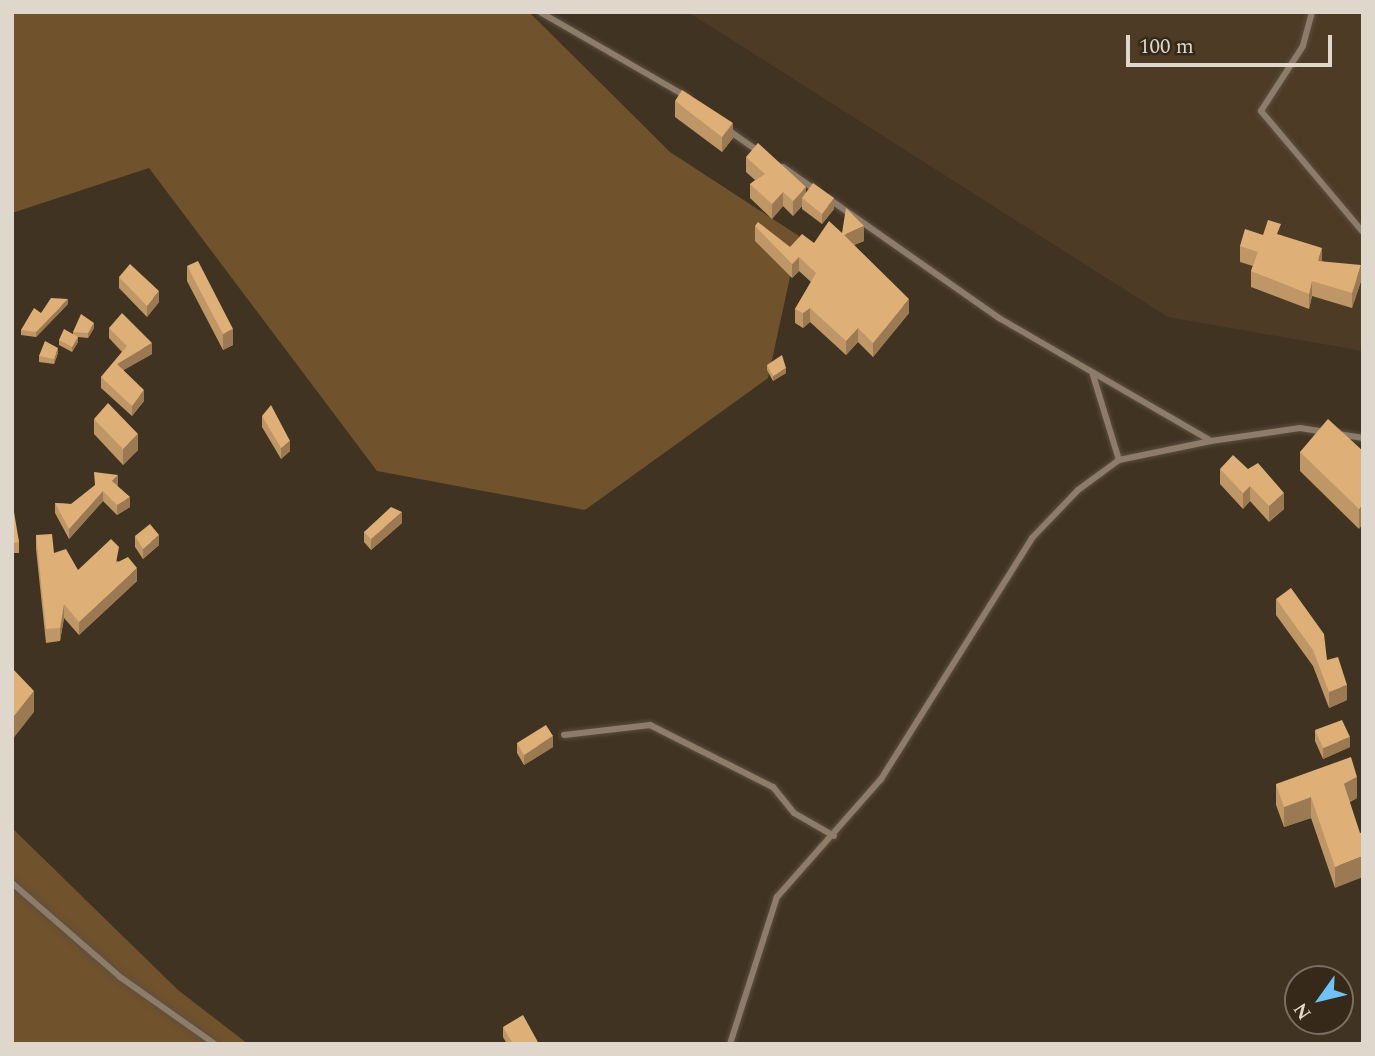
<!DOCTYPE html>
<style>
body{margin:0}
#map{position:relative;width:1375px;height:1056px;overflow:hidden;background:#413322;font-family:Spectral,serif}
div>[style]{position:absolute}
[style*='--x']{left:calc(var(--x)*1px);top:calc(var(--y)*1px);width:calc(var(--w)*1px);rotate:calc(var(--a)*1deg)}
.built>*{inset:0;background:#4e3b25}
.green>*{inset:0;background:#70522d}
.roads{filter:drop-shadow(0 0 2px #5b4f41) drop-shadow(0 0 2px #5b4f41)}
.service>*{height:6px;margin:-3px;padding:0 3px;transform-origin:3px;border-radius:3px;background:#8d7c6a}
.wall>*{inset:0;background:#bf9666}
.shaded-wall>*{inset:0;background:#9b7a53}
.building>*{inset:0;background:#deaf77}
span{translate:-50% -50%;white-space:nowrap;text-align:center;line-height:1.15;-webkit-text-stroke:7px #362919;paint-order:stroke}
.frame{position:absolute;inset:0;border:14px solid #dfd6cc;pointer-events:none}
.north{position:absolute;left:1284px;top:965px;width:70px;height:70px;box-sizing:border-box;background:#362919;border:2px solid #7a6e61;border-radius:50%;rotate:236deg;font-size:19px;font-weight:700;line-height:28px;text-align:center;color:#dfd6cc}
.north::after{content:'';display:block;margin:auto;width:24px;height:32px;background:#70c1f4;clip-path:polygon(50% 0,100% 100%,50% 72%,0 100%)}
.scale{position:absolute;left:1126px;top:35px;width:206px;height:32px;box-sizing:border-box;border:4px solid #dfd6cc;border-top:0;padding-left:9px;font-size:21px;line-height:24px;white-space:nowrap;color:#dfd6cc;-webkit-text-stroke:5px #362919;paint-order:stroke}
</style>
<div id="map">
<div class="built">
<div style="clip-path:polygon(688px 12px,1363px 12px,1363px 351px,1168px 317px)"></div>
</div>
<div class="green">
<div style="clip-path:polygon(12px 12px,529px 12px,670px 152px,799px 236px,768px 378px,585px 510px,377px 471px,149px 168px,12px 213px)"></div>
<div style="clip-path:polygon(12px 828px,178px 990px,248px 1044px,12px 1044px)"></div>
</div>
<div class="roads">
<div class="service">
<div style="--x:540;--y:12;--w:170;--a:30"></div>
<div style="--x:1312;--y:12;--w:35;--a:105"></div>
<div style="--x:1303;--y:46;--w:77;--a:122.9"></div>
<div style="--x:1261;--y:111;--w:158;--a:49.9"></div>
<div style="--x:728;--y:130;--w:38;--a:35"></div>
<div style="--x:783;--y:167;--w:42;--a:35.2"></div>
<div style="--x:829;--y:199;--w:208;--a:35"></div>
<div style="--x:999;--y:318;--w:245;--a:30.1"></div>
<div style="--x:1211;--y:441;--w:90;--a:-8.3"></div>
<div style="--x:1300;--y:428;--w:64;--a:9"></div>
<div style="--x:1093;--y:375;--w:89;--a:73"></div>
<div style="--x:564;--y:735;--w:87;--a:-6.6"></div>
<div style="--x:650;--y:725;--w:138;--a:26.8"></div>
<div style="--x:773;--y:787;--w:33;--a:51"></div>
<div style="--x:794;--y:813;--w:46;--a:29.9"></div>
<div style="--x:12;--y:883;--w:143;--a:41"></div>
<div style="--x:120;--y:977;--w:116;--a:35.2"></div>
<div style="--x:730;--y:1044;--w:154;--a:-72.3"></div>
<div style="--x:777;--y:897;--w:157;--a:-48.6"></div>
<div style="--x:881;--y:779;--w:284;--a:-57.9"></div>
<div style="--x:1032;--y:538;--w:66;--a:-46.2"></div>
<div style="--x:1078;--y:490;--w:51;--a:-36.2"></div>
<div style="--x:1119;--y:460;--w:94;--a:-11.7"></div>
</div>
</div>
<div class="wall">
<div style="clip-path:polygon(675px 101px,733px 138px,722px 152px,675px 117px)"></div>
<div style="clip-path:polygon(746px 157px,806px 193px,834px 209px,822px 224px,802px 209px,802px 206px,793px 216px,783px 206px,772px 219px,750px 198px,750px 184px,755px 180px,746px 172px)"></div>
<div style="clip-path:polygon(755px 226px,790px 247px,814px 243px,842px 233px,864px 241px,854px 245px,909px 313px,873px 357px,858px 342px,846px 355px,810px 322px,803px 328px,795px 323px,795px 309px,811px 282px,799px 271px,792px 278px,755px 241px)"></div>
<div style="clip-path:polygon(1263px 235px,1281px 235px,1322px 261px,1361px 281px,1352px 308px,1312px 296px,1309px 309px,1251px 287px,1251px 271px,1253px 266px,1240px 262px,1240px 246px)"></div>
<div style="clip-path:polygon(187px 266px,233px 345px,223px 350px,187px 281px)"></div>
<div style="clip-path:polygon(119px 277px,159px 302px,147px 317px,119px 288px)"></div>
<div style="clip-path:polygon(68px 304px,36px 337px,21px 335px,21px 330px,41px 313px)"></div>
<div style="clip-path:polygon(94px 328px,88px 338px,78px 337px,78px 342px,72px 352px,59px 345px,59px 340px,73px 334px,73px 332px)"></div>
<div style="clip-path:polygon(109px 328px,152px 354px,123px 370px,144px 401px,132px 416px,101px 388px,101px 377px,122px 352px,109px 338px)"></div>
<div style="clip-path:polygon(58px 353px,54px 364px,39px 362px,39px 356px)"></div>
<div style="clip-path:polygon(767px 365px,786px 373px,773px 381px,767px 370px)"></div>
<div style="clip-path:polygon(262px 416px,290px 451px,281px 459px,262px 427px)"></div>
<div style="clip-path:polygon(94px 419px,138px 450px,123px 465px,94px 434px)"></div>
<div style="clip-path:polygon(1363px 451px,1359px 529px,1300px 471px,1300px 452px)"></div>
<div style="clip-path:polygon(1220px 469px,1248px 469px,1284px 509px,1269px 522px,1250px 501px,1243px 509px,1220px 484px)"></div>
<div style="clip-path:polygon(117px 485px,130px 507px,117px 515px,103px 501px,69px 539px,55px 513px,55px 503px,71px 504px)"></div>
<div style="clip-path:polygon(12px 512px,19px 542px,19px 553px,12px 553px)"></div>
<div style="clip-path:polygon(402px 523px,371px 550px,364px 542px,364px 532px)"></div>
<div style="clip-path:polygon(36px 535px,54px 553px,78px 570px,118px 561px,137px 581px,79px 635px,64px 618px,60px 641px,46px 643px,36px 549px)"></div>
<div style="clip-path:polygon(135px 536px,159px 545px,143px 559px,135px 547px)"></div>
<div style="clip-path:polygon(1276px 599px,1327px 660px,1347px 700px,1329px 708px,1313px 666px,1276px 615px)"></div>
<div style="clip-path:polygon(1315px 730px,1350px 747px,1323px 759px,1315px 741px)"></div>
<div style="clip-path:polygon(517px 743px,553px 747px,524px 765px,517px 753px)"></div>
<div style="clip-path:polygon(1276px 784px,1357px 798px,1350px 802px,1335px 888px,1311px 818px,1284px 827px,1276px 805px)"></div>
<div style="clip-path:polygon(503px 1027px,539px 1044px,507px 1044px,503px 1037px)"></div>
</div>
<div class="shaded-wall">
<div style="clip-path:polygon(733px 123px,733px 138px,722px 152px,722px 137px)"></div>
<div style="clip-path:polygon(806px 187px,806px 201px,802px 198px,802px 206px,793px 216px,793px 201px)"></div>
<div style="clip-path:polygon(783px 192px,783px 206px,772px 219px,772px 204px)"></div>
<div style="clip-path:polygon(834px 198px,834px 209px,822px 224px,822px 214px)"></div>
<div style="clip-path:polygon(864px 226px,864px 241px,844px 249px,844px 235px)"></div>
<div style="clip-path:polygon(1322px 248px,1322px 263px,1318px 261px)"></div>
<div style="clip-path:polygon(799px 257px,799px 271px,792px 278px,792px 264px)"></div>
<div style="clip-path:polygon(1361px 265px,1361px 281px,1352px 308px,1352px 293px)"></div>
<div style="clip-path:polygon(1312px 281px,1312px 296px,1309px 309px,1309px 294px)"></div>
<div style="clip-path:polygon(159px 291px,159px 302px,147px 317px,147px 306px)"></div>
<div style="clip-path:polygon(68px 299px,68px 304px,36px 337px,36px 332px)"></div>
<div style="clip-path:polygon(909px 299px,909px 313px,873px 357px,873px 343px)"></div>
<div style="clip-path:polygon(810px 308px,810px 322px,803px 328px,803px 313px)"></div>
<div style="clip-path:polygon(94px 323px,94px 328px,88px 338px,88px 333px)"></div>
<div style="clip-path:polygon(858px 328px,858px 342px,846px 355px,846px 341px)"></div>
<div style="clip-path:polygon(233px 329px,233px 345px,223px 350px,223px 334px)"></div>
<div style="clip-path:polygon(78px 337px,78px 342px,72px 352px,72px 347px)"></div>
<div style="clip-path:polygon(152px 343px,152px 354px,117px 374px,117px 364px)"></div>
<div style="clip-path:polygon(58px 348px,58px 353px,54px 364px,54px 359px)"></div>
<div style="clip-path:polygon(786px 368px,786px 373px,773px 381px,773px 376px)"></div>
<div style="clip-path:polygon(144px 390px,144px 401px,132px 416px,132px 406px)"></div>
<div style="clip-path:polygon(138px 434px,138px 450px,123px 465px,123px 449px)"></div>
<div style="clip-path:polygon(290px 441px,290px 451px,281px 459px,281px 448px)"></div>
<div style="clip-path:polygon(118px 475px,118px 485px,112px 490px,112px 481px)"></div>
<div style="clip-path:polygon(1250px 486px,1250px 501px,1243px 509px,1243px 493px)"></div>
<div style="clip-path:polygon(103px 491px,103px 501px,69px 539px,69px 529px)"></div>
<div style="clip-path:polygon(1284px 493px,1284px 509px,1269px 522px,1269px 506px)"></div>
<div style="clip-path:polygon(130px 497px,130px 507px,117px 515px,117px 505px)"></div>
<div style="clip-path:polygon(1363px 505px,1363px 524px,1359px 529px,1359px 509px)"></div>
<div style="clip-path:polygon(402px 512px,402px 523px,371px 550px,371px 539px)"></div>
<div style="clip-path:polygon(159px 535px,159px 545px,143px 559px,143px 549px)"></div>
<div style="clip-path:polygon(137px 568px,137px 581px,79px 635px,79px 622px)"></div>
<div style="clip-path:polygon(64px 604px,64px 618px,60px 641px,60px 628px)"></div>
<div style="clip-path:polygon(1347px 685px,1347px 700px,1329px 708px,1329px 692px)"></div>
<div style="clip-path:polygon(34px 691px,34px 712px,12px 740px,12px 719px)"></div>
<div style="clip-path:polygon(553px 736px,553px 747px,524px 765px,524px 755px)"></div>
<div style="clip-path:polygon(1350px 737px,1350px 747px,1323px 759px,1323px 748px)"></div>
<div style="clip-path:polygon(1357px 777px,1357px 798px,1344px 804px,1344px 784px)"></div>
<div style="clip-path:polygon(1311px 797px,1311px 818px,1284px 827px,1284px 807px)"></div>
<div style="clip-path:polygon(1363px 856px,1363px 877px,1335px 888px,1335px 867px)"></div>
</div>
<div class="building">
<div style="clip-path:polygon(682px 90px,733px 123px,722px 137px,675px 101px)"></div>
<div style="clip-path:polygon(758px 143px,806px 187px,793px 201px,783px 192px,772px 204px,750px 184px,765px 174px,746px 157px)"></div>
<div style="clip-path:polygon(813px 183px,834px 198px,822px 214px,802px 198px)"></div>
<div style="clip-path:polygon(846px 208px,864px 226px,844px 235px,909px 299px,873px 343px,858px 328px,846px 341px,810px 308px,803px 313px,795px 309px,816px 273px,799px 257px,792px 264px,755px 226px,758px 222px,790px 247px,802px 234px,814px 243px,829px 221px,842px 233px)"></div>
<div style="clip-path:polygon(1268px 220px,1281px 224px,1277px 234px,1322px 248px,1318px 261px,1361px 265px,1352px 293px,1312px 281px,1309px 294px,1251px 271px,1258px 252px,1240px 246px,1245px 229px,1263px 235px)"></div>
<div style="clip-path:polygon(198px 261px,233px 329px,223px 334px,187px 266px)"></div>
<div style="clip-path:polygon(130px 264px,159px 291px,147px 306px,119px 277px)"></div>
<div style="clip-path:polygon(51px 298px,68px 299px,36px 332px,21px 330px,34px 308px,41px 313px)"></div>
<div style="clip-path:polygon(122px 313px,152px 343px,117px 364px,144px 390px,132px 406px,101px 377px,127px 346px,109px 328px)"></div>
<div style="clip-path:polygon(81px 314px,94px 323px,88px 333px,73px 332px)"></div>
<div style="clip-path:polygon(64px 329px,78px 337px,72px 347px,59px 340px)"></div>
<div style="clip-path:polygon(45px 341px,58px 348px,54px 359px,39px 356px)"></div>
<div style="clip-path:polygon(782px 355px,786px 368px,773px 376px,767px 365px)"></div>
<div style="clip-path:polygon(108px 403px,138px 434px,123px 449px,94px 419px)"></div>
<div style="clip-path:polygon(271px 405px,290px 441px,281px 448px,262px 416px)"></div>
<div style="clip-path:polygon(1328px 419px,1363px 451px,1363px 505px,1359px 509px,1300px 452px)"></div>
<div style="clip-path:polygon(1233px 455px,1248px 469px,1258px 463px,1284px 493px,1269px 506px,1250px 486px,1243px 493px,1220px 469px)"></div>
<div style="clip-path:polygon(94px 472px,118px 475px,112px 481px,130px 497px,117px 505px,103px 491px,69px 529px,55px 503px,71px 504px,95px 485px)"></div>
<div style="clip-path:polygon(391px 507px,402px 512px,371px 539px,364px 532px)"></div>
<div style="clip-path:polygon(12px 512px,14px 512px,19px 542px,12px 543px)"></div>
<div style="clip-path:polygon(150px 524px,159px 535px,143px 549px,135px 536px)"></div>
<div style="clip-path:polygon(52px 534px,54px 553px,66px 549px,78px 570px,111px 539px,119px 547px,116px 563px,128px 557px,137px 568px,79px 622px,64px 604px,60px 628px,46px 629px,36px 535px)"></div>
<div style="clip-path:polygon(1291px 588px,1324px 634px,1327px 660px,1338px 657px,1347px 685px,1329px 692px,1313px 650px,1276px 599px)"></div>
<div style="clip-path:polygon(12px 668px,34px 691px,12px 719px)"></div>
<div style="clip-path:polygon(1342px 720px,1350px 737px,1323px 748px,1315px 730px)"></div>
<div style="clip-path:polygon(546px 725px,553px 736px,524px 755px,517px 743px)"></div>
<div style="clip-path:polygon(1351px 757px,1357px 777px,1344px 784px,1360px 833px,1363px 832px,1363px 856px,1335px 867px,1311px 797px,1284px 807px,1276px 784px)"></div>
<div style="clip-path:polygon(523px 1015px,539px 1044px,513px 1044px,503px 1027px)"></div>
</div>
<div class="frame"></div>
<div class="north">N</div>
<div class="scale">100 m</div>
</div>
